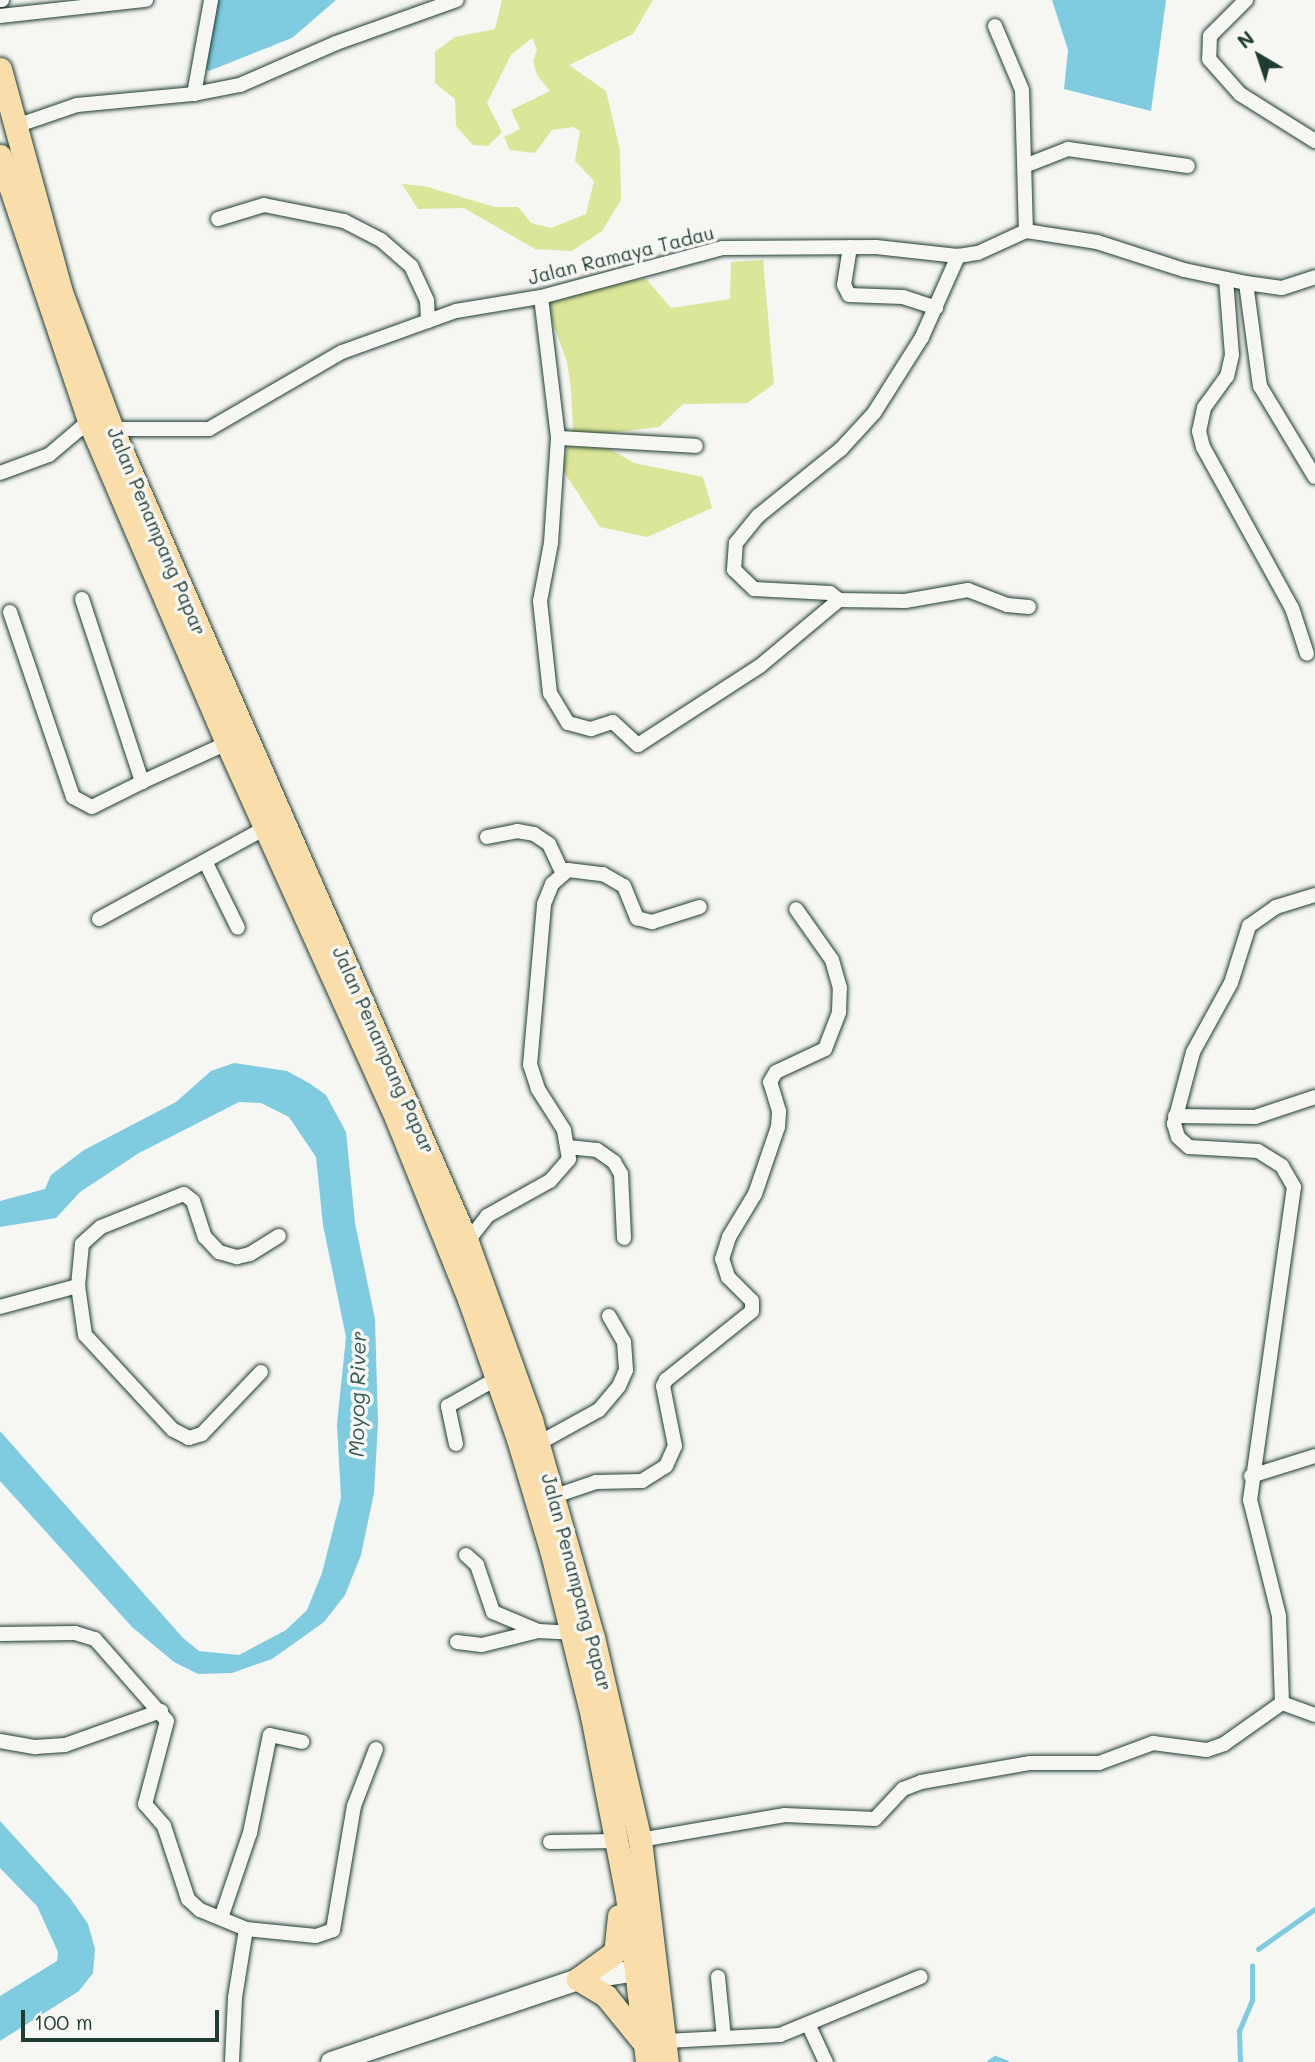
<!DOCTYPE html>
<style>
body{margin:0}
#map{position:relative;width:1315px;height:2062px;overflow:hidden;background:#f6f6f2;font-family:Mali,sans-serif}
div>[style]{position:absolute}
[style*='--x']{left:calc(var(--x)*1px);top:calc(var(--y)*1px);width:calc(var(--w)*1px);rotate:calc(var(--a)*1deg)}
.green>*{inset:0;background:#dbe699}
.water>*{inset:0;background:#7fcbdf}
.stream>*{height:4.5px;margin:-2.25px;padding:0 2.25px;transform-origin:2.25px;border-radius:2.25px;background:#7fcbdf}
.roads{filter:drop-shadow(0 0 2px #1f3d34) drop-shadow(0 0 2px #1f3d34)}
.street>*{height:14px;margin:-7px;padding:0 7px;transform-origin:7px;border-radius:7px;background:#f6f6f2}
.secondary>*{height:21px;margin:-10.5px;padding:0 10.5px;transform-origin:10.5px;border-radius:10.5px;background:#f6f6f2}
.primary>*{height:23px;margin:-11.5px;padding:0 11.5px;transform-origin:11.5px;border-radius:11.5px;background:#f9deab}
span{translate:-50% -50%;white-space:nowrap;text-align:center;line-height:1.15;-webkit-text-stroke:7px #f6f6f2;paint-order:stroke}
.street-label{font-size:19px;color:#1f3d34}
.water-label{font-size:21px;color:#325956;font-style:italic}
.north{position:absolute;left:1224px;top:21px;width:70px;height:70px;-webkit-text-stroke:5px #f6f6f2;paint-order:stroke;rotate:321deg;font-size:19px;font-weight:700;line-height:28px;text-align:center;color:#1f3d34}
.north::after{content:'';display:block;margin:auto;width:24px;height:32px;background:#1f3d34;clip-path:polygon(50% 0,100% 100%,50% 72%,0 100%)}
.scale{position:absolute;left:21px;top:2010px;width:198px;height:32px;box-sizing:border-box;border:4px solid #1f3d34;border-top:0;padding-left:9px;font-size:21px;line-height:24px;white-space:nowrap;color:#1f3d34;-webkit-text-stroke:5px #f6f6f2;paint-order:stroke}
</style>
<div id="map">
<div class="green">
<div style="clip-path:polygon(502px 0,653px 0,633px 34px,569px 65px,606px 91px,620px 150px,621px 200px,602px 231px,572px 251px,535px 249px,464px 208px,418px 209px,402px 184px,424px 186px,495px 207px,518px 207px,531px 223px,551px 228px,586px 214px,594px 181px,575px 161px,580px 131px,573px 127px,552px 130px,535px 153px,510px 150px,504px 137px,520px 129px,511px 110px,550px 91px,537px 75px,533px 61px,537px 50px,532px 38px,511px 55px,487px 103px,502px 132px,488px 146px,473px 145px,456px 126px,455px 99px,435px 83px,435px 52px,455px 37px,495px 29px)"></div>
<div style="clip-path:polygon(763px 260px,774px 384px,747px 403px,683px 404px,659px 427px,600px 434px,603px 445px,634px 463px,703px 477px,712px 508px,647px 537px,600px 527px,562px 469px,573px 428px,571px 389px,567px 362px,550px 315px,551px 297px,645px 278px,671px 308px,730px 299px,731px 262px)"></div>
</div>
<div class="water">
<div style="clip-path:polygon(215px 0,336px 0,292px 38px,209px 71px,201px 67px)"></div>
<div style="clip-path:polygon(1052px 0,1166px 0,1151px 111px,1064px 89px,1068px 50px)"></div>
<div style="clip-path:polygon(234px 1063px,287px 1071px,309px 1083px,326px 1095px,346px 1132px,355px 1223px,375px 1319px,378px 1423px,374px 1493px,361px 1555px,345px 1595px,324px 1622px,272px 1659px,232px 1673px,198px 1674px,174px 1662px,132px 1627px,0 1481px,0 1431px,183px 1638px,199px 1651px,239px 1655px,286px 1630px,307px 1610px,322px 1573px,341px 1498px,337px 1424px,346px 1337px,323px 1225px,316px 1157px,289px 1117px,261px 1103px,239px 1102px,139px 1153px,80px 1192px,56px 1218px,0 1227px,0 1201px,45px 1189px,51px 1175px,84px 1150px,176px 1102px,211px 1071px)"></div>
<div style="clip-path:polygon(0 1821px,70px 1898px,88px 1924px,95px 1949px,93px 1973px,79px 1991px,0 2041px,0 1996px,57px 1961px,58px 1952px,37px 1906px,0 1868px)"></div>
</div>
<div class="stream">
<div style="--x:1258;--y:1949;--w:70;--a:-35.1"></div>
<div style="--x:989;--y:2062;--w:7;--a:-34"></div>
<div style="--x:995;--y:2058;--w:12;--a:20"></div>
<div style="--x:1240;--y:2062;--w:31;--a:-92"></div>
<div style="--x:1239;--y:2031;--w:33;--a:-67"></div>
<div style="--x:1252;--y:2001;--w:35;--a:-90"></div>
</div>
<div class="roads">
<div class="street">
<div style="--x:0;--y:0;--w:2;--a:0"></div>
<div style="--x:1246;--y:0;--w:51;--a:135"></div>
<div style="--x:1210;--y:36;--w:23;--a:92"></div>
<div style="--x:1209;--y:59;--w:47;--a:48.5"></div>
<div style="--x:1240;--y:94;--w:89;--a:32.1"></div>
<div style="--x:0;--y:16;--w:147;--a:-6.3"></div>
<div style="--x:995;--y:26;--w:69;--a:67.1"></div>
<div style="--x:1022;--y:90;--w:141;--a:88.4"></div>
<div style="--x:194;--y:94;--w:47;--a:-11.1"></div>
<div style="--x:240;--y:85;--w:105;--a:-23.6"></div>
<div style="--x:336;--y:43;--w:128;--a:-19.6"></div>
<div style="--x:13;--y:127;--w:68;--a:-19"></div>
<div style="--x:77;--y:105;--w:118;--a:-5.4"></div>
<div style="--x:194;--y:94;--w:96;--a:-79.7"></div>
<div style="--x:1027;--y:165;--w:44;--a:-21.3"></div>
<div style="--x:1068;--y:149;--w:121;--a:8.1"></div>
<div style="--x:218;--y:219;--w:48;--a:-16.9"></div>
<div style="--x:264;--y:205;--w:82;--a:11.3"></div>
<div style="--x:344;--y:221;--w:42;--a:27.2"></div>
<div style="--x:381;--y:240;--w:40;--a:41"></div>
<div style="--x:411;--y:266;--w:38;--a:65"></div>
<div style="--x:427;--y:301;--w:20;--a:87"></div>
<div style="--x:850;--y:247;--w:38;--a:99"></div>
<div style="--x:844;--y:285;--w:11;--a:63"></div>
<div style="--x:849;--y:295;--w:54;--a:2.1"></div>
<div style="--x:903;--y:297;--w:35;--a:18"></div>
<div style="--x:1226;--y:279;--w:76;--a:85.5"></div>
<div style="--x:1232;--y:355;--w:22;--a:103"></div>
<div style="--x:1227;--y:376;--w:39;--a:126"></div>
<div style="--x:1204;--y:408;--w:24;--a:102"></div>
<div style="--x:1199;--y:431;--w:16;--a:76"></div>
<div style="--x:1203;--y:447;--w:184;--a:61.1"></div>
<div style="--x:1292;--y:608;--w:48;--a:71.9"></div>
<div style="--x:1246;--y:283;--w:104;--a:82.3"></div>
<div style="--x:1260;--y:386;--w:106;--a:58.9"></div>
<div style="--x:541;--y:297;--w:142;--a:83.1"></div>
<div style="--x:558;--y:438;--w:105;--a:93.8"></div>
<div style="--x:551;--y:543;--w:59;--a:100.7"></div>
<div style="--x:540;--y:601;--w:93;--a:83.8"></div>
<div style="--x:550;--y:693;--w:35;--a:59"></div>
<div style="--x:568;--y:723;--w:24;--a:15"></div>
<div style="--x:591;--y:729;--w:23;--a:-18"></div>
<div style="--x:613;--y:722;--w:34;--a:43"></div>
<div style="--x:638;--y:745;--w:145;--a:-32.9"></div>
<div style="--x:760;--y:666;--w:103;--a:-39.9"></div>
<div style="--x:839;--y:600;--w:11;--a:-142"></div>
<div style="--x:830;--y:593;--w:76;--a:-177"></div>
<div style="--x:754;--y:589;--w:28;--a:-136"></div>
<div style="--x:734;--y:570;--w:27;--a:-86"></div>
<div style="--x:736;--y:543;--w:35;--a:-51"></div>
<div style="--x:758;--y:516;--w:107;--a:-38.9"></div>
<div style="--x:841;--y:449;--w:49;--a:-47.5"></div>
<div style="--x:874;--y:413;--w:90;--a:-57.7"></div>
<div style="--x:922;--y:337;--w:89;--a:-66"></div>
<div style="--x:112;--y:429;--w:97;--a:0"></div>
<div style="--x:209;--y:429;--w:154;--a:-30.1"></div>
<div style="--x:342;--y:352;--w:121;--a:-19.8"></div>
<div style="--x:456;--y:311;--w:86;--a:-9.4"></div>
<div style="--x:541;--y:297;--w:188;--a:-15.1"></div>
<div style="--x:723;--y:248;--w:153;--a:-0.4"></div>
<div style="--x:876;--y:247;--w:82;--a:6.3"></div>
<div style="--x:958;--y:256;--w:20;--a:-9"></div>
<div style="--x:978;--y:253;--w:53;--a:-24.6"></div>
<div style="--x:1026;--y:231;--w:72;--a:8.8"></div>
<div style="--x:1097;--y:242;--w:91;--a:17.8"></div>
<div style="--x:1184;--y:270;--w:63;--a:11.8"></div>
<div style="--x:1246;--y:283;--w:36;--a:8"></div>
<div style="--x:1282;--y:288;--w:35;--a:-18"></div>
<div style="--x:558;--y:438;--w:138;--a:3.3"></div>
<div style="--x:0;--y:473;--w:52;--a:-20.2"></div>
<div style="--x:49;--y:455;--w:52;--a:-40.4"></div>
<div style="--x:82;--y:599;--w:193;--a:71.8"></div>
<div style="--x:142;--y:782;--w:94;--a:-24.6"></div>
<div style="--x:839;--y:600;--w:66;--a:0.9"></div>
<div style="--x:905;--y:601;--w:64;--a:-9.9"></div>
<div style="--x:968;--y:590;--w:42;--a:21"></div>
<div style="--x:1007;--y:605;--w:22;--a:5"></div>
<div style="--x:10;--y:612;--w:195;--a:71.2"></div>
<div style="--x:73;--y:797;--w:21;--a:28"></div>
<div style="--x:92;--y:807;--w:56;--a:-26.6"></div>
<div style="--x:487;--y:837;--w:31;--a:-11"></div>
<div style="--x:517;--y:831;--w:17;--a:10"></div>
<div style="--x:534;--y:834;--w:18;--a:34"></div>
<div style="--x:549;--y:844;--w:31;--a:65"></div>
<div style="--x:206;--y:863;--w:72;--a:63.8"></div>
<div style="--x:99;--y:919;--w:189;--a:-28.7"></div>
<div style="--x:1175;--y:1116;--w:80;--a:0.7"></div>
<div style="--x:1255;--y:1117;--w:63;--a:-18.4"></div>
<div style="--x:568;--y:1147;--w:29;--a:6"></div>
<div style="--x:597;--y:1150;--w:21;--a:35"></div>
<div style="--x:614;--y:1162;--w:14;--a:60"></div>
<div style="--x:621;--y:1174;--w:64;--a:87.3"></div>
<div style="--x:467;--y:1242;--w:33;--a:-52"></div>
<div style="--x:487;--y:1216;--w:72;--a:-29.1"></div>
<div style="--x:550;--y:1181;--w:29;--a:-49"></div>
<div style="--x:569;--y:1159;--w:29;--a:-100"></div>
<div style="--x:564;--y:1130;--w:49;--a:-122.4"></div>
<div style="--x:538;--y:1089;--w:25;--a:-108"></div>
<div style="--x:530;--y:1065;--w:162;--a:-85"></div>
<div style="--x:544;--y:904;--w:22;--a:-68"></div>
<div style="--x:552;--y:884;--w:21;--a:-41"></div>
<div style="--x:568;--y:870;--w:35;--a:7"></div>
<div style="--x:603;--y:874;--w:24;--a:30"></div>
<div style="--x:624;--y:886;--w:35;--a:68"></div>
<div style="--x:637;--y:918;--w:16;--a:15"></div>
<div style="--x:652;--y:922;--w:50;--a:-17.4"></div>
<div style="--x:0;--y:1307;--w:81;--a:-15.1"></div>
<div style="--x:261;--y:1372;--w:86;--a:133.6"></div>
<div style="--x:202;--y:1434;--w:14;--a:163"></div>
<div style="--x:189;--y:1438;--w:18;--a:-153"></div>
<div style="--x:173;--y:1430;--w:129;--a:-132.8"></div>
<div style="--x:85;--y:1335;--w:49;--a:-98.1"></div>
<div style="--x:78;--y:1286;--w:42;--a:-84.6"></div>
<div style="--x:82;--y:1244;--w:25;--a:-42"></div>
<div style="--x:101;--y:1227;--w:89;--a:-21.7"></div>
<div style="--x:184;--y:1194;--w:11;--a:38"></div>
<div style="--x:193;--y:1201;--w:38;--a:72"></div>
<div style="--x:205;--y:1237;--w:21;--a:47"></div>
<div style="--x:219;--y:1252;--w:19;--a:16"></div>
<div style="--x:237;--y:1257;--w:13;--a:-13"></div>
<div style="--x:250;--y:1254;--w:34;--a:-32"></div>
<div style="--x:539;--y:1443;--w:68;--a:-28.8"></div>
<div style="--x:599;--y:1410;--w:31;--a:-50"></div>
<div style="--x:619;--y:1386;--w:17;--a:-66"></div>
<div style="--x:626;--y:1370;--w:28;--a:-94"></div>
<div style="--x:624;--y:1342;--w:30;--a:-120"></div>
<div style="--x:456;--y:1444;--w:39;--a:-102"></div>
<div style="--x:448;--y:1406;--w:55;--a:-29.4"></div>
<div style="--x:1251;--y:1476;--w:67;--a:-17.4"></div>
<div style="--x:555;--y:1496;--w:43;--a:-18.9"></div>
<div style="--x:596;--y:1482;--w:46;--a:-1.2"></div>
<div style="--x:642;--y:1481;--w:28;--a:-32"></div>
<div style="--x:666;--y:1466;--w:22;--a:-66"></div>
<div style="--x:675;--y:1446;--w:61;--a:-101.3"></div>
<div style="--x:663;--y:1386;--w:7;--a:-63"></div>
<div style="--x:666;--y:1380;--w:110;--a:-38.7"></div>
<div style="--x:752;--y:1311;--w:10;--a:-90"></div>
<div style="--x:752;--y:1301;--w:34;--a:-135"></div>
<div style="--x:728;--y:1277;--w:19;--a:-108"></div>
<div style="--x:722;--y:1259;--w:23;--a:-72"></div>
<div style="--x:729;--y:1237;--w:50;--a:-58.8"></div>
<div style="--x:755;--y:1194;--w:71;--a:-71.1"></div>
<div style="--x:778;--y:1127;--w:16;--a:-86"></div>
<div style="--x:779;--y:1111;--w:30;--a:-107"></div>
<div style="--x:770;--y:1082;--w:12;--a:-59"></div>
<div style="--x:776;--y:1072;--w:54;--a:-25.1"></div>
<div style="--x:825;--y:1049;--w:40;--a:-69"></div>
<div style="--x:839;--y:1012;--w:24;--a:-88"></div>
<div style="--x:840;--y:988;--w:29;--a:-106"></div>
<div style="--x:832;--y:960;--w:62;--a:-125.2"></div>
<div style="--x:466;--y:1555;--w:15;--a:42"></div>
<div style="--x:477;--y:1565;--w:50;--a:71.2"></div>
<div style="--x:493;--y:1612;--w:49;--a:22.9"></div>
<div style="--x:538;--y:1631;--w:34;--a:3"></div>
<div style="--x:0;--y:1634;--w:75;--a:-0.8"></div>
<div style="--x:75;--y:1633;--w:21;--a:17"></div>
<div style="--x:95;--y:1639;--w:109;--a:48.7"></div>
<div style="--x:167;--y:1721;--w:86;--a:104.8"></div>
<div style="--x:145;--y:1804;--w:29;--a:49"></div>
<div style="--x:164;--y:1826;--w:77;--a:71.8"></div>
<div style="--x:188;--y:1899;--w:16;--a:43"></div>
<div style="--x:200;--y:1910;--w:50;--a:22.4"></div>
<div style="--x:246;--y:1929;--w:70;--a:99.1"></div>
<div style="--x:235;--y:1998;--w:64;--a:92.7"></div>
<div style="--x:457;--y:1642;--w:25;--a:7"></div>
<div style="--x:482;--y:1645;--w:58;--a:-14"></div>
<div style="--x:1282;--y:1703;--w:87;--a:-92"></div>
<div style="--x:1279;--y:1616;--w:120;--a:-104"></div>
<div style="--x:1250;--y:1500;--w:316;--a:-82"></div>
<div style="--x:1294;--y:1187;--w:24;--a:-120"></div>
<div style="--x:1282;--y:1166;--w:28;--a:-148"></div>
<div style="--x:1258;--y:1151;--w:69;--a:-176.7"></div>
<div style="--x:1189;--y:1147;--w:15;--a:-138"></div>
<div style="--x:1178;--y:1137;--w:14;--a:-107"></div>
<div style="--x:1174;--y:1124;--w:74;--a:-75.2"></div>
<div style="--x:1193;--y:1052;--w:79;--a:-61.2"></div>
<div style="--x:1231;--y:983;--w:60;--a:-72.5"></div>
<div style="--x:1249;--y:926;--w:33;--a:-35"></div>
<div style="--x:1276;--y:907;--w:41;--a:-17.1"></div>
<div style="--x:0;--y:1741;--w:36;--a:10"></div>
<div style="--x:35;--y:1747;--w:30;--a:-4"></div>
<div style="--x:65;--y:1745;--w:102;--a:-19.5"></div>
<div style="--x:640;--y:1840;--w:147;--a:-9.8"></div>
<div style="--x:785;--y:1815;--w:90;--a:2.5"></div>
<div style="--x:875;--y:1819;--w:41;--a:-47"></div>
<div style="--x:903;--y:1789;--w:19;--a:-21"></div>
<div style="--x:921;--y:1782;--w:111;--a:-9.9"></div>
<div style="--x:1030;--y:1763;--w:69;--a:0"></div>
<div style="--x:1099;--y:1763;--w:58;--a:-20.3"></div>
<div style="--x:1153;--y:1743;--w:54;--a:7.4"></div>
<div style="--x:1207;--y:1750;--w:18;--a:-19"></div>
<div style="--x:1224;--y:1744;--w:71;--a:-35.3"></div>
<div style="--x:1282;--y:1703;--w:35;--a:20"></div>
<div style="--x:550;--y:1842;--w:68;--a:-0.8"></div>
<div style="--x:221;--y:1918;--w:90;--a:-71.2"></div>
<div style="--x:250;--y:1833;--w:100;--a:-78.5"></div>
<div style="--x:270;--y:1735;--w:33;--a:12"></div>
<div style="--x:246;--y:1929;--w:70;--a:5.7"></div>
<div style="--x:316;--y:1936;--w:18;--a:-19"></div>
<div style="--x:333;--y:1930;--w:126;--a:-80.4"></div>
<div style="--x:354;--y:1806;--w:61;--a:-68.9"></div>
<div style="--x:718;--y:1977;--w:61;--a:84.4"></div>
<div style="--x:809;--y:2026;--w:40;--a:65"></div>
<div style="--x:666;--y:2041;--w:114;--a:-3"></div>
<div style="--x:780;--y:2035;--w:152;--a:-22.4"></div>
</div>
<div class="secondary">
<div style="--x:331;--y:2062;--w:261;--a:-18.6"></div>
<div style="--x:578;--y:1979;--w:60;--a:-8.7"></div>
<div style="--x:637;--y:1970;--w:13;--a:13"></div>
</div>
<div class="primary">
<div style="--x:0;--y:69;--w:231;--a:74.7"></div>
<div style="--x:61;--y:292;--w:146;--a:69.6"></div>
<div style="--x:112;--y:429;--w:887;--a:66.41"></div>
<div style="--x:467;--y:1242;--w:189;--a:70.2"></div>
<div style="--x:531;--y:1420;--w:226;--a:74.1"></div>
<div style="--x:593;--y:1637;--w:208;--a:77"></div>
<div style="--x:640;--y:1840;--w:224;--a:83.1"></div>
<div style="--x:0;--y:156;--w:280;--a:71.4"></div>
<div style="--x:89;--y:421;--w:350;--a:66.8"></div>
<div style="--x:227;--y:743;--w:414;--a:65.7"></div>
<div style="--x:397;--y:1120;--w:193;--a:68.1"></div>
<div style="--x:469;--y:1299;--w:148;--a:70.7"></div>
<div style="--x:518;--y:1439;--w:119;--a:73.4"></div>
<div style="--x:552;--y:1553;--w:168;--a:76.2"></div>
<div style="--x:592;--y:1716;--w:183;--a:79"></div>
<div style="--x:627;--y:1896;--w:167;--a:83.1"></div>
<div style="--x:619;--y:1916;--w:36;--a:96"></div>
<div style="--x:615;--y:1952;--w:46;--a:143.9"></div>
<div style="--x:578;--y:1979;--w:33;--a:31"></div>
<div style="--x:606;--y:1996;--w:55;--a:50.9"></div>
</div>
</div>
<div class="street-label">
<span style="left:621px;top:255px;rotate:-14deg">Jalan Ramaya Tadau</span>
<span style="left:157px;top:531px;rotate:67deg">Jalan Penampang Papar</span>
<span style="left:384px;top:1050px;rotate:66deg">Jalan Penampang Papar</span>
<span style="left:577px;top:1582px;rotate:75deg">Jalan Penampang Papar</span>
</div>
<div class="water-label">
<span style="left:357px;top:1394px;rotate:-89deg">Moyog River</span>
</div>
<div class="north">N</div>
<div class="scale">100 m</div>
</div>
